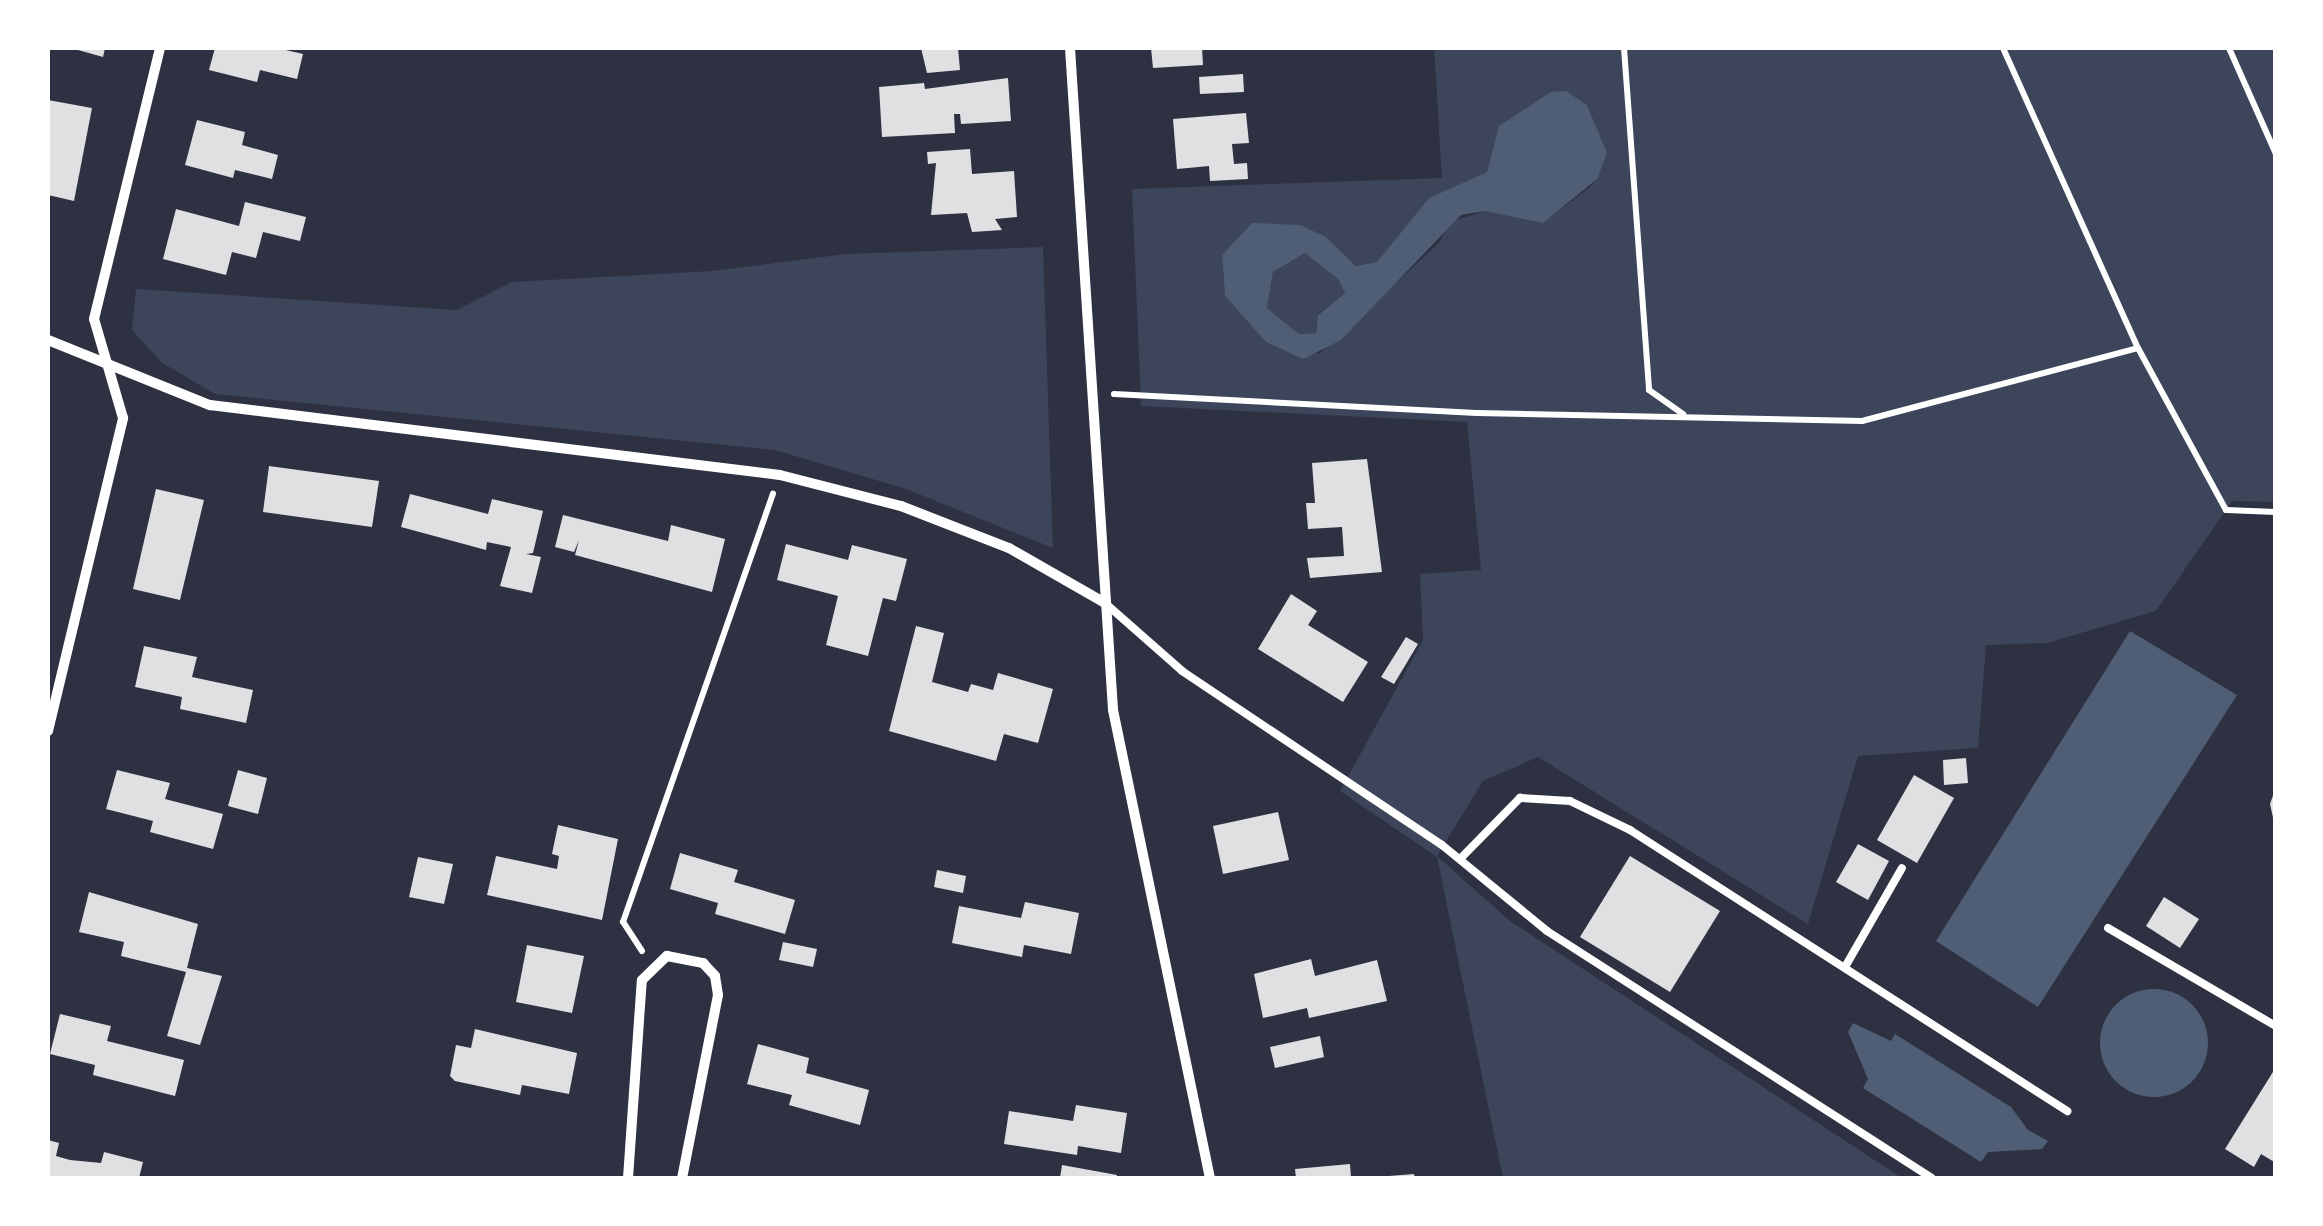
<!DOCTYPE html>
<style>
body{margin:0}
#map{position:relative;width:2323px;height:1226px;overflow:hidden;background:#2d3142;font-family:"Space Grotesk",sans-serif}
div>[style]{position:absolute}
[style*='--x']{left:calc(var(--x)*1px);top:calc(var(--y)*1px);width:calc(var(--w)*1px);rotate:calc(var(--a)*1deg)}
.green>*{inset:0;background:#3c4559}
.water>*{inset:0;background:#4f5d75}
.round{border-radius:50%}
.building>*{inset:0;background:#e0e0e3}
.path>*{height:6px;margin:-3px;padding:0 3px;transform-origin:3px;border-radius:3px;background:#fff}
.service>*{height:8px;margin:-4px;padding:0 4px;transform-origin:4px;border-radius:4px;background:#fff}
.minor>*{height:10px;margin:-5px;padding:0 5px;transform-origin:5px;border-radius:5px;background:#fff}
span{translate:-50% -50%;white-space:nowrap;text-align:center;line-height:1.15;-webkit-text-stroke:8px #fff;paint-order:stroke}
.frame{position:absolute;inset:0;border:50px solid #fff;pointer-events:none}
</style>
<div id="map">
<div class="green">
<div style="clip-path:polygon(evenodd,1434px 48px,2275px 48px,2275px 502px,2232px 501px,2156px 611px,2047px 643px,1986px 645px,1978px 748px,1858px 756px,1808px 924px,1538px 757px,1483px 781px,1437px 856px,1510px 921px,1902px 1178px,1503px 1178px,1437px 857px,1340px 791px,1423px 640px,1420px 574px,1481px 570px,1467px 422px,1141px 406px,1132px 189px,1442px 178px,1434px 48px,1587px 105px,1596px 127px,1597px 179px,1588px 189px,1543px 222px,1485px 211px,1449px 222px,1440px 242px,1319px 354px,1225px 296px,1222px 255px,1326px 237px,1356px 266px,1378px 262px,1429px 198px,1488px 172px,1587px 105px)"></div>
<div style="clip-path:polygon(1043px 247px,1053px 548px,906px 489px,775px 450px,215px 394px,161px 362px,132px 330px,136px 289px,457px 310px,512px 282px,712px 271px,846px 254px)"></div>
<div style="clip-path:polygon(1305px 253px,1338px 279px,1345px 293px,1318px 314px,1316px 333px,1299px 334px,1267px 308px,1273px 272px)"></div>
</div>
<div class="water">
<div style="clip-path:polygon(evenodd,1566px 91px,1587px 105px,1607px 153px,1597px 179px,1543px 223px,1485px 211px,1461px 215px,1341px 340px,1303px 359px,1266px 342px,1225px 296px,1222px 255px,1252px 223px,1300px 225px,1326px 237px,1356px 266px,1377px 262px,1429px 198px,1487px 172px,1499px 126px,1551px 92px,1566px 91px,1305px 253px,1338px 279px,1345px 293px,1318px 315px,1316px 333px,1299px 334px,1267px 308px,1273px 272px,1305px 253px)"></div>
<div style="clip-path:polygon(2130px 631px,2237px 695px,2038px 1007px,1936px 941px)"></div>
<div class="round" style="left:2100px;top:989px;width:108px;height:108px"></div>
<div style="clip-path:polygon(1853px 1023px,1891px 1041px,1895px 1034px,2011px 1107px,2028px 1130px,2048px 1141px,2042px 1149px,1988px 1152px,1981px 1162px,1863px 1088px,1868px 1079px,1848px 1032px)"></div>
</div>
<div class="building">
<div style="clip-path:polygon(71px 48px,105px 48px,103px 57px)"></div>
<div style="clip-path:polygon(215px 48px,277px 48px,303px 54px,297px 79px,260px 70px,257px 82px,209px 70px)"></div>
<div style="clip-path:polygon(921px 48px,958px 48px,960px 70px,927px 73px)"></div>
<div style="clip-path:polygon(1151px 48px,1202px 48px,1203px 65px,1153px 68px)"></div>
<div style="clip-path:polygon(1243px 74px,1244px 92px,1200px 94px,1199px 77px)"></div>
<div style="clip-path:polygon(1008px 78px,1011px 121px,961px 124px,960px 114px,954px 114px,955px 133px,882px 137px,879px 87px,924px 83px,925px 89px)"></div>
<div style="clip-path:polygon(48px 100px,92px 108px,74px 201px,48px 195px)"></div>
<div style="clip-path:polygon(1246px 113px,1249px 143px,1232px 144px,1234px 164px,1247px 163px,1248px 179px,1210px 181px,1209px 166px,1177px 169px,1173px 119px)"></div>
<div style="clip-path:polygon(197px 120px,245px 132px,242px 145px,278px 155px,272px 179px,235px 170px,233px 178px,185px 165px)"></div>
<div style="clip-path:polygon(970px 149px,972px 174px,1014px 171px,1017px 217px,995px 219px,1002px 230px,972px 232px,967px 213px,931px 215px,936px 163px,928px 164px,927px 152px)"></div>
<div style="clip-path:polygon(245px 202px,306px 217px,300px 241px,263px 232px,256px 258px,232px 252px,226px 275px,163px 259px,176px 209px,239px 226px)"></div>
<div style="clip-path:polygon(1367px 459px,1382px 572px,1310px 578px,1307px 558px,1344px 556px,1342px 527px,1308px 529px,1306px 503px,1315px 503px,1312px 463px)"></div>
<div style="clip-path:polygon(269px 466px,379px 481px,372px 527px,263px 512px)"></div>
<div style="clip-path:polygon(156px 489px,204px 500px,180px 600px,133px 589px)"></div>
<div style="clip-path:polygon(410px 494px,488px 514px,492px 499px,543px 511px,533px 553px,526px 554px,541px 557px,532px 593px,500px 586px,511px 547px,487px 542px,486px 550px,401px 527px)"></div>
<div style="clip-path:polygon(563px 515px,668px 541px,671px 525px,725px 539px,712px 592px,575px 555px,579px 540px,574px 552px,555px 547px)"></div>
<div style="clip-path:polygon(786px 544px,848px 560px,852px 545px,907px 559px,896px 601px,883px 598px,868px 656px,826px 645px,838px 596px,777px 580px)"></div>
<div style="clip-path:polygon(1291px 594px,1317px 611px,1308px 625px,1368px 662px,1343px 702px,1258px 649px)"></div>
<div style="clip-path:polygon(916px 626px,944px 633px,932px 682px,968px 692px,971px 684px,993px 690px,998px 673px,1053px 689px,1038px 743px,1004px 734px,996px 761px,889px 731px)"></div>
<div style="clip-path:polygon(1406px 637px,1418px 644px,1394px 684px,1381px 677px)"></div>
<div style="clip-path:polygon(144px 646px,197px 657px,192px 677px,253px 690px,246px 723px,180px 709px,182px 697px,135px 687px)"></div>
<div style="clip-path:polygon(1966px 758px,1968px 783px,1944px 785px,1943px 760px)"></div>
<div style="clip-path:polygon(117px 770px,170px 783px,165px 799px,223px 814px,213px 849px,150px 832px,153px 821px,106px 809px)"></div>
<div style="clip-path:polygon(238px 770px,267px 778px,258px 814px,228px 806px)"></div>
<div style="clip-path:polygon(1914px 775px,1954px 798px,1917px 863px,1877px 840px)"></div>
<div style="clip-path:polygon(2276px 787px,2276px 822px,2274px 822px,2270px 804px)"></div>
<div style="clip-path:polygon(1278px 812px,1289px 860px,1223px 874px,1213px 826px)"></div>
<div style="clip-path:polygon(558px 825px,618px 839px,602px 920px,487px 895px,496px 856px,557px 869px,559px 856px,552px 854px)"></div>
<div style="clip-path:polygon(1858px 844px,1889px 861px,1868px 900px,1836px 882px)"></div>
<div style="clip-path:polygon(680px 853px,738px 870px,734px 882px,795px 900px,785px 934px,715px 914px,718px 903px,670px 889px)"></div>
<div style="clip-path:polygon(1630px 856px,1720px 911px,1670px 992px,1580px 937px)"></div>
<div style="clip-path:polygon(418px 857px,453px 864px,444px 904px,409px 897px)"></div>
<div style="clip-path:polygon(937px 870px,966px 876px,963px 893px,934px 887px)"></div>
<div style="clip-path:polygon(89px 892px,198px 924px,187px 968px,222px 976px,200px 1045px,167px 1036px,186px 972px,121px 956px,124px 942px,79px 932px)"></div>
<div style="clip-path:polygon(2164px 897px,2199px 919px,2180px 948px,2146px 926px)"></div>
<div style="clip-path:polygon(1025px 902px,1079px 913px,1071px 954px,1024px 945px,1022px 957px,952px 943px,959px 906px,1021px 918px)"></div>
<div style="clip-path:polygon(783px 942px,817px 949px,813px 967px,779px 960px)"></div>
<div style="clip-path:polygon(527px 945px,584px 956px,572px 1013px,516px 1002px)"></div>
<div style="clip-path:polygon(1311px 959px,1315px 976px,1377px 960px,1387px 1001px,1309px 1018px,1307px 1008px,1263px 1018px,1254px 974px)"></div>
<div style="clip-path:polygon(60px 1014px,111px 1026px,107px 1041px,184px 1060px,175px 1096px,93px 1075px,95px 1065px,50px 1054px)"></div>
<div style="clip-path:polygon(475px 1029px,577px 1053px,569px 1094px,522px 1085px,520px 1095px,455px 1081px,450px 1076px,456px 1045px,471px 1048px)"></div>
<div style="clip-path:polygon(1320px 1036px,1324px 1057px,1275px 1068px,1270px 1047px)"></div>
<div style="clip-path:polygon(758px 1044px,809px 1058px,806px 1073px,869px 1090px,860px 1125px,789px 1105px,792px 1095px,747px 1084px)"></div>
<div style="clip-path:polygon(2276px 1067px,2276px 1163px,2261px 1154px,2254px 1167px,2225px 1149px)"></div>
<div style="clip-path:polygon(1076px 1105px,1127px 1113px,1121px 1153px,1078px 1146px,1077px 1155px,1004px 1144px,1009px 1111px,1073px 1121px)"></div>
<div style="clip-path:polygon(48px 1140px,59px 1143px,56px 1156px,70px 1160px,101px 1163px,104px 1152px,143px 1162px,139px 1178px,48px 1178px)"></div>
<div style="clip-path:polygon(1350px 1164px,1351px 1178px,1296px 1178px,1295px 1169px)"></div>
<div style="clip-path:polygon(1062px 1165px,1117px 1175px,1116px 1178px,1060px 1178px)"></div>
<div style="clip-path:polygon(1414px 1174px,1415px 1178px,1389px 1178px,1389px 1176px)"></div>
</div>
<div class="path">
<div style="--x:1624;--y:48;--w:343;--a:85.8"></div>
<div style="--x:1649;--y:390;--w:42;--a:35.2"></div>
<div style="--x:2003;--y:48;--w:329;--a:65.8"></div>
<div style="--x:2138;--y:348;--w:184;--a:61.5"></div>
<div style="--x:2226;--y:510;--w:50;--a:2.3"></div>
<div style="--x:2229;--y:48;--w:116;--a:66.1"></div>
<div style="--x:1114;--y:394;--w:363;--a:3"></div>
<div style="--x:1477;--y:413;--w:385;--a:1.2"></div>
<div style="--x:1862;--y:421;--w:285;--a:-14.8"></div>
<div style="--x:642;--y:951;--w:35;--a:-123"></div>
<div style="--x:623;--y:922;--w:454;--a:-70.7"></div>
</div>
<div class="service">
<div style="--x:1105;--y:603;--w:103;--a:41.4"></div>
<div style="--x:1182;--y:671;--w:313;--a:33.8"></div>
<div style="--x:1442;--y:845;--w:136;--a:39.3"></div>
<div style="--x:1547;--y:931;--w:457;--a:32.7"></div>
<div style="--x:1460;--y:859;--w:86;--a:-45.5"></div>
<div style="--x:1520;--y:798;--w:50;--a:3.4"></div>
<div style="--x:1570;--y:801;--w:67;--a:25.8"></div>
<div style="--x:1630;--y:830;--w:520;--a:32.74"></div>
<div style="--x:2108;--y:928;--w:194;--a:30.3"></div>
<div style="--x:1845;--y:967;--w:114;--a:-60.1"></div>
</div>
<div class="minor">
<div style="--x:1070;--y:48;--w:663;--a:86.28"></div>
<div style="--x:1113;--y:710;--w:478;--a:78.3"></div>
<div style="--x:48;--y:340;--w:175;--a:21.9"></div>
<div style="--x:210;--y:405;--w:574;--a:7"></div>
<div style="--x:780;--y:475;--w:125;--a:14.4"></div>
<div style="--x:901;--y:506;--w:116;--a:21.3"></div>
<div style="--x:1009;--y:548;--w:111;--a:29.8"></div>
<div style="--x:48;--y:731;--w:322;--a:-76.5"></div>
<div style="--x:123;--y:418;--w:103;--a:-106.3"></div>
<div style="--x:94;--y:319;--w:279;--a:-76.3"></div>
<div style="--x:628;--y:1178;--w:198;--a:-86"></div>
<div style="--x:642;--y:980;--w:35;--a:-44"></div>
<div style="--x:667;--y:956;--w:37;--a:11"></div>
<div style="--x:703;--y:963;--w:18;--a:47"></div>
<div style="--x:715;--y:976;--w:19;--a:81"></div>
<div style="--x:718;--y:995;--w:187;--a:101.1"></div>
</div>
<div class="frame"></div>
</div>
